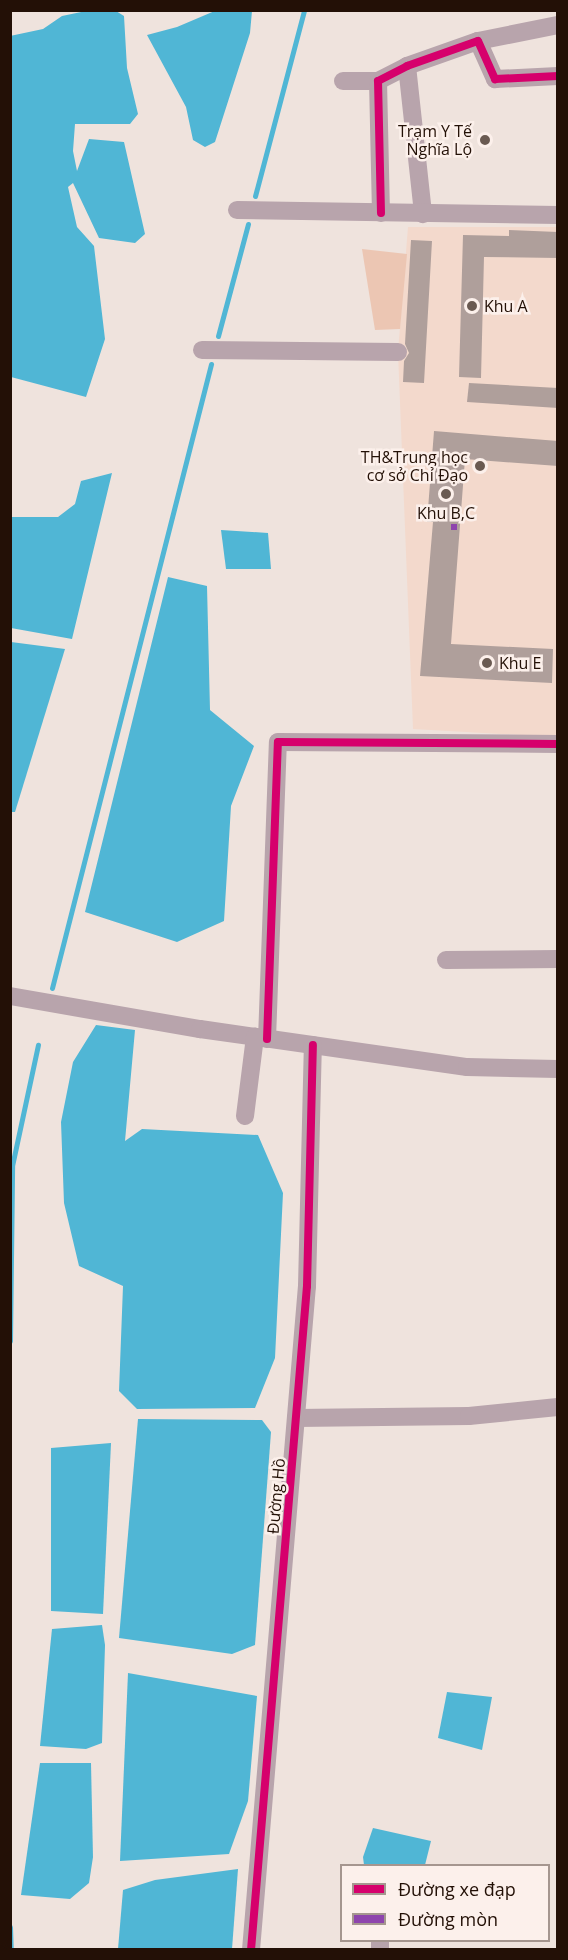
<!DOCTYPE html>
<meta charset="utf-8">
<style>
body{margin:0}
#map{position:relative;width:568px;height:1960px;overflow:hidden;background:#efe3dd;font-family:"Open Sans",sans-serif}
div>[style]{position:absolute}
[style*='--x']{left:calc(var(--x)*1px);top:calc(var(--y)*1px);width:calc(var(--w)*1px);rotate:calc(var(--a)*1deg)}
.built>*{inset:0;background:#f3d9cc}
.green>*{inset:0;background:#ecc6b3}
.water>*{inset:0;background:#50b6d5}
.stream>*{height:5px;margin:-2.5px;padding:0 2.5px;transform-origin:2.5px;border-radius:2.5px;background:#50b6d5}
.building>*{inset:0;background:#af9f9b}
.minor>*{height:18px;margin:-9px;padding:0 9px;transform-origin:9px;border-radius:9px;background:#b8a4ac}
.quiet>*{height:6px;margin-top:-3px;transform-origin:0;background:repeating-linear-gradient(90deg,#8e44ad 0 12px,transparent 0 18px)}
.cycleway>*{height:8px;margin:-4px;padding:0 4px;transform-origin:4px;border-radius:4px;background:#d6006c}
.dots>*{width:16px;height:16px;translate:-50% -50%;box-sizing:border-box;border:3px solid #fcf0eb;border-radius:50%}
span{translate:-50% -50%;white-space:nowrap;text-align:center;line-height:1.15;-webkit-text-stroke:5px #fcf0eb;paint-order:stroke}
.poi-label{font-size:16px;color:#231006}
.right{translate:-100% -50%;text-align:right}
.left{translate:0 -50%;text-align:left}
.street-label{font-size:16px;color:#231006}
.frame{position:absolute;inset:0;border:12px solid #231006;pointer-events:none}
.legend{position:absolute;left:340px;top:1864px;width:210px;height:78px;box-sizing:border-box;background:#fcf0eb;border:2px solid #a5968f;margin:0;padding:8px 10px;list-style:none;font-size:18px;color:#231006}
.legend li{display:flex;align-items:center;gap:12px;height:30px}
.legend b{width:30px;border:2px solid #a5968f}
</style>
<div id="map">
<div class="built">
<div style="clip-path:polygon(408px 227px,557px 227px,557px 737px,413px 729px,398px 352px)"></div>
</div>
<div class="green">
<div style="clip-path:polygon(362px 249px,407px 254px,400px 329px,375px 330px)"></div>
</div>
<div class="water">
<div style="clip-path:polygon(217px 10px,252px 11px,250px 33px,215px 142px,205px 147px,193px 140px,186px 107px,147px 35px,177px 27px)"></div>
<div style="clip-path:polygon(86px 11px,116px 11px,124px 16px,127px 68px,138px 114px,130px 124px,75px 124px,73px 151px,77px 171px,89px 139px,124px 142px,145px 234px,135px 243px,99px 238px,73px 183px,68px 187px,77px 227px,94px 246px,105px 339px,86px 397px,11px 377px,10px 36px,43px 29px,62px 16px)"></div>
<div style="clip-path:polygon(112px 473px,72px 639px,11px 628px,11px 517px,58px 517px,75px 504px,81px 481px)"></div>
<div style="clip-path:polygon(221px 530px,268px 533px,271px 569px,226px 569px)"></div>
<div style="clip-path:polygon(168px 577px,207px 586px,210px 710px,254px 746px,231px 806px,224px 921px,177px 942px,85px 912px)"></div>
<div style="clip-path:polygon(11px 642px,65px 649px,15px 812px,10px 812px)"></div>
<div style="clip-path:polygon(96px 1025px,135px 1030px,125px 1141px,142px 1129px,258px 1135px,283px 1193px,275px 1358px,255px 1408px,137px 1409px,119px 1391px,123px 1286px,79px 1266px,64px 1203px,61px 1122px,73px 1062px)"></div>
<div style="clip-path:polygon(138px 1419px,262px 1420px,271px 1432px,255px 1645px,232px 1654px,119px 1638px)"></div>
<div style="clip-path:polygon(111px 1443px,103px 1614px,51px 1611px,51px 1448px)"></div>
<div style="clip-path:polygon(102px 1625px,105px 1645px,102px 1743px,86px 1749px,40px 1746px,52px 1629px)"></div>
<div style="clip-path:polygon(128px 1673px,257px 1696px,248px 1801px,229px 1854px,120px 1861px)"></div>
<div style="clip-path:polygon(447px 1692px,492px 1697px,482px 1750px,438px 1738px)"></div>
<div style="clip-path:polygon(40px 1763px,91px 1763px,93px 1857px,89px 1883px,70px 1899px,21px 1895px)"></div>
<div style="clip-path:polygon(373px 1828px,431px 1841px,425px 1865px,364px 1865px,363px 1857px)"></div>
<div style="clip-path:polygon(238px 1869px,232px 1949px,118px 1949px,123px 1890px,155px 1880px)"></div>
</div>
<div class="stream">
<div style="--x:255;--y:196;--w:192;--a:-75.2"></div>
<div style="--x:218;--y:336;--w:116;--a:-75"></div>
<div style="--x:52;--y:988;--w:644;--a:-75.7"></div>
<div style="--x:10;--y:1341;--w:175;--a:-89.3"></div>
<div style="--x:12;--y:1166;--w:124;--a:-77.9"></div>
<div style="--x:10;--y:1927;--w:23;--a:88"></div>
</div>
<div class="building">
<div style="clip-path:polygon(509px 230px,558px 232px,558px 258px,484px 257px,481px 378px,459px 377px,463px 235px,509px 236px)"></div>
<div style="clip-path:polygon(411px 240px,432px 241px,424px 383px,403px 382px,404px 361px,409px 353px,405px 344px)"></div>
<div style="clip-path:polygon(469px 383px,558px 388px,558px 408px,467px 402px)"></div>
<div style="clip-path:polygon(434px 431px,558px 441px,558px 466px,465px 459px,451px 644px,553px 649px,552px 683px,420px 676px,433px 522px,427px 522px)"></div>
</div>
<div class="minor">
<div style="--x:478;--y:41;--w:82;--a:-11.3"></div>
<div style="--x:407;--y:66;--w:149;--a:83.8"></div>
<div style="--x:343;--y:81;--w:35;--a:0"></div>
<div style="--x:237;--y:210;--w:321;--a:0.9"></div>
<div style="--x:381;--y:213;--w:132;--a:-91.3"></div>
<div style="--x:378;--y:81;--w:33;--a:-27"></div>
<div style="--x:407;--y:66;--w:75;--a:-19.4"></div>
<div style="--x:478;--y:41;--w:42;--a:65.9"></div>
<div style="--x:495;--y:79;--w:63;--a:-2.7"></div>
<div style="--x:202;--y:350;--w:196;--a:0.6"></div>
<div style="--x:446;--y:960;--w:112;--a:-0.5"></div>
<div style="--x:10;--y:996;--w:193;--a:9.9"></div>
<div style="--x:200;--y:1029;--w:270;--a:8.1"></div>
<div style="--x:467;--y:1067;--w:91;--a:1.3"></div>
<div style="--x:267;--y:1039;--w:297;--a:-87.9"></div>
<div style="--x:278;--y:742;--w:280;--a:0.4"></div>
<div style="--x:245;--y:1116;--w:80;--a:-82.8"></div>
<div style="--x:296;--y:1418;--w:173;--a:-0.7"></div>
<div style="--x:469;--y:1416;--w:89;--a:-5.8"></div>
<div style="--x:380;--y:1941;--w:9;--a:90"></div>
<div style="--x:251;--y:1950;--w:666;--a:-85.18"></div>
<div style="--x:307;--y:1286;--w:241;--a:-88.6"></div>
</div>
<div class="quiet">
<div style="--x:454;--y:530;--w:6;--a:-90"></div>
</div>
<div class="cycleway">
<div style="--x:381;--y:213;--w:132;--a:-91.3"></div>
<div style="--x:378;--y:81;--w:33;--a:-27"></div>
<div style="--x:407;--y:66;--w:75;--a:-19.4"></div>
<div style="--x:478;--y:41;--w:42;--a:65.9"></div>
<div style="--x:495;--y:79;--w:63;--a:-2.7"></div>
<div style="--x:267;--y:1039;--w:297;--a:-87.9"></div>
<div style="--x:278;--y:742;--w:280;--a:0.4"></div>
<div style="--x:251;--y:1950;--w:666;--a:-85.18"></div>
<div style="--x:307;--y:1286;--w:241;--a:-88.6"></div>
</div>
<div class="dots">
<div style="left:485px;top:140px;background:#6a5a51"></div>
<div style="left:472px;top:306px;background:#6a5a51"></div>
<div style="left:480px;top:466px;background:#6a5a51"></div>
<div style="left:446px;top:494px;background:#6a5a51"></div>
<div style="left:487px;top:663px;background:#6a5a51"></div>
</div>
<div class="poi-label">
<span class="right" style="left:472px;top:140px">Trạm Y Tế<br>Nghĩa Lộ</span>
<span class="left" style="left:484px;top:306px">Khu A</span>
<span class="right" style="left:468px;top:466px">TH&amp;Trung học<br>cơ sở Chỉ Đạo</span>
<span style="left:446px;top:513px">Khu B,C</span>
<span class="left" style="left:499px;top:663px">Khu E</span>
</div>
<div class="street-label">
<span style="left:276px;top:1496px;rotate:-85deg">Đường Hồ</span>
</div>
<div class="frame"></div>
<ul class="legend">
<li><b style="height:8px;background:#d6006c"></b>Đường xe đạp</li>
<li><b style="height:8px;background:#8e44ad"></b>Đường mòn</li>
</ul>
</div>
